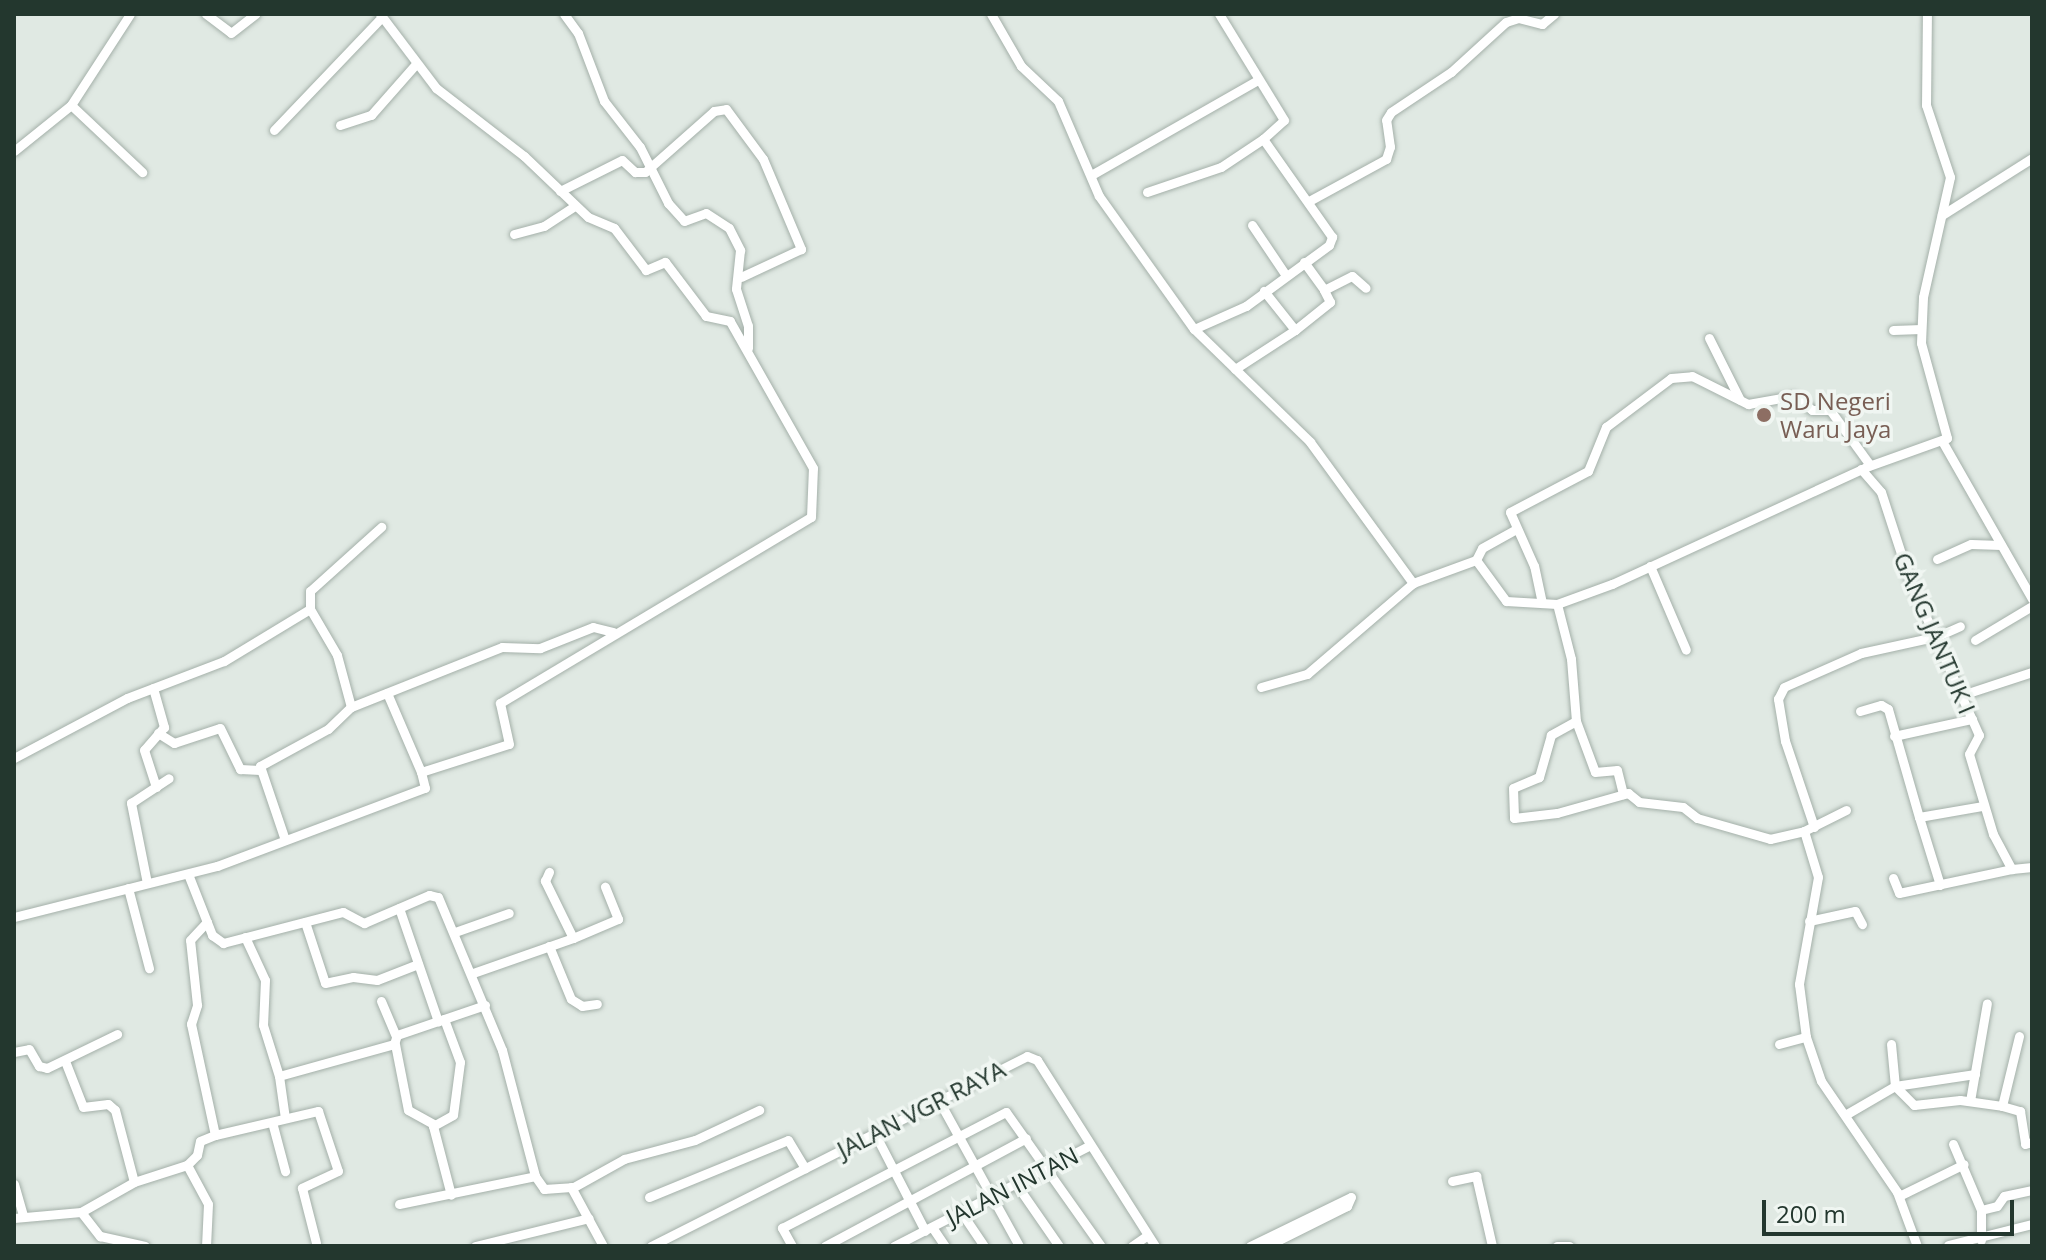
<!DOCTYPE html>
<style>
body{margin:0}
#map{position:relative;width:2046px;height:1260px;overflow:hidden;background:#e0e9e3;font-family:"Open Sans",sans-serif}
div>[style]{position:absolute}
[style*='--x']{left:calc(var(--x)*1px);top:calc(var(--y)*1px);width:calc(var(--w)*1px);rotate:calc(var(--a)*1deg)}
.roads{filter:drop-shadow(0 0 2px #a4b0a9) drop-shadow(0 0 2px #a4b0a9)}
.minor>*{height:9px;margin:-4.5px;padding:0 4.5px;transform-origin:4.5px;border-radius:4.5px;background:#fff}
.dots>*{width:22px;height:22px;translate:-50% -50%;box-sizing:border-box;border:4px solid #f0f6f2;border-radius:50%}
span{translate:-50% -50%;white-space:nowrap;text-align:center;line-height:1.15;-webkit-text-stroke:7px #f0f6f2;paint-order:stroke}
.education-label{font-size:24px;color:#785e54}
.left{translate:0 -50%;text-align:left}
.street-label{font-size:24px;color:#23372e}
.frame{position:absolute;inset:0;border:16px solid #23372e;pointer-events:none}
.scale{position:absolute;left:1762px;top:1200px;width:252px;height:36px;box-sizing:border-box;border:4px solid #23372e;border-top:0;padding-left:10px;font-size:24px;line-height:28px;white-space:nowrap;color:#23372e;-webkit-text-stroke:6px #f0f6f2;paint-order:stroke}
</style>
<div id="map">
<div class="roads">
<div class="minor">
<div style="--x:206;--y:14;--w:31;--a:37"></div>
<div style="--x:231;--y:33;--w:31;--a:-38"></div>
<div style="--x:564;--y:14;--w:24;--a:54"></div>
<div style="--x:578;--y:33;--w:73;--a:69.1"></div>
<div style="--x:604;--y:101;--w:58;--a:52"></div>
<div style="--x:640;--y:147;--w:63;--a:63.4"></div>
<div style="--x:668;--y:203;--w:24;--a:48"></div>
<div style="--x:684;--y:221;--w:23;--a:-20"></div>
<div style="--x:706;--y:213;--w:27;--a:33"></div>
<div style="--x:729;--y:228;--w:25;--a:63"></div>
<div style="--x:740;--y:250;--w:39;--a:96"></div>
<div style="--x:736;--y:289;--w:39;--a:72"></div>
<div style="--x:748;--y:326;--w:22;--a:90"></div>
<div style="--x:991;--y:14;--w:60;--a:60"></div>
<div style="--x:1021;--y:66;--w:51;--a:43.4"></div>
<div style="--x:1058;--y:101;--w:103;--a:66.7"></div>
<div style="--x:1099;--y:196;--w:163;--a:54.5"></div>
<div style="--x:1194;--y:329;--w:162;--a:44.2"></div>
<div style="--x:1310;--y:442;--w:175;--a:53.9"></div>
<div style="--x:1413;--y:583;--w:67;--a:-20.1"></div>
<div style="--x:1476;--y:560;--w:51;--a:53.8"></div>
<div style="--x:1506;--y:601;--w:51;--a:3.4"></div>
<div style="--x:1557;--y:604;--w:59;--a:-20"></div>
<div style="--x:1612;--y:584;--w:280;--a:-24.7"></div>
<div style="--x:1866;--y:467;--w:86;--a:-19.7"></div>
<div style="--x:1947;--y:438;--w:98;--a:-105.3"></div>
<div style="--x:1921;--y:343;--w:46;--a:-87.5"></div>
<div style="--x:1923;--y:297;--w:123;--a:-77.3"></div>
<div style="--x:1950;--y:177;--w:76;--a:-108.4"></div>
<div style="--x:1926;--y:105;--w:91;--a:-89.4"></div>
<div style="--x:71;--y:105;--w:98;--a:43.3"></div>
<div style="--x:340;--y:125;--w:33;--a:-18"></div>
<div style="--x:371;--y:115;--w:67;--a:-48.7"></div>
<div style="--x:274;--y:130;--w:156;--a:-46.3"></div>
<div style="--x:14;--y:151;--w:73;--a:-38.9"></div>
<div style="--x:71;--y:105;--w:108;--a:-57"></div>
<div style="--x:1093;--y:174;--w:190;--a:-29.7"></div>
<div style="--x:560;--y:191;--w:69;--a:-26.6"></div>
<div style="--x:622;--y:160;--w:18;--a:43"></div>
<div style="--x:635;--y:172;--w:10;--a:0"></div>
<div style="--x:645;--y:172;--w:92;--a:-41.5"></div>
<div style="--x:714;--y:111;--w:12;--a:-9"></div>
<div style="--x:726;--y:109;--w:62;--a:53.5"></div>
<div style="--x:763;--y:159;--w:98;--a:67.1"></div>
<div style="--x:801;--y:249;--w:66;--a:155"></div>
<div style="--x:1147;--y:192;--w:78;--a:-18.7"></div>
<div style="--x:1221;--y:167;--w:50;--a:-33.7"></div>
<div style="--x:1309;--y:201;--w:88;--a:-28.6"></div>
<div style="--x:1386;--y:159;--w:13;--a:-72"></div>
<div style="--x:1390;--y:147;--w:27;--a:-98"></div>
<div style="--x:1386;--y:120;--w:9;--a:-58"></div>
<div style="--x:1391;--y:112;--w:72;--a:-33.7"></div>
<div style="--x:1451;--y:72;--w:74;--a:-42.3"></div>
<div style="--x:1506;--y:22;--w:13;--a:-18"></div>
<div style="--x:1518;--y:18;--w:25;--a:14"></div>
<div style="--x:1542;--y:24;--w:16;--a:-40"></div>
<div style="--x:1942;--y:215;--w:107;--a:-32.3"></div>
<div style="--x:1252;--y:225;--w:59;--a:56"></div>
<div style="--x:514;--y:234;--w:31;--a:-15"></div>
<div style="--x:544;--y:226;--w:37;--a:-33"></div>
<div style="--x:1304;--y:262;--w:34;--a:54"></div>
<div style="--x:1324;--y:290;--w:31;--a:-27"></div>
<div style="--x:1352;--y:276;--w:18;--a:41"></div>
<div style="--x:1194;--y:329;--w:57;--a:-23.9"></div>
<div style="--x:1246;--y:306;--w:103;--a:-36.3"></div>
<div style="--x:1329;--y:245;--w:9;--a:-69"></div>
<div style="--x:1332;--y:237;--w:120;--a:-125.1"></div>
<div style="--x:1263;--y:139;--w:28;--a:-42"></div>
<div style="--x:1284;--y:120;--w:124;--a:-121.5"></div>
<div style="--x:1295;--y:330;--w:45;--a:-38.7"></div>
<div style="--x:1330;--y:302;--w:13;--a:-117"></div>
<div style="--x:1893;--y:330;--w:28;--a:-2"></div>
<div style="--x:1709;--y:338;--w:69;--a:63.4"></div>
<div style="--x:1235;--y:369;--w:72;--a:-33"></div>
<div style="--x:1295;--y:330;--w:50;--a:-128.5"></div>
<div style="--x:1942;--y:441;--w:182;--a:60.3"></div>
<div style="--x:1861;--y:469;--w:30;--a:49"></div>
<div style="--x:1881;--y:492;--w:94;--a:72"></div>
<div style="--x:1910;--y:581;--w:169;--a:65.9"></div>
<div style="--x:1979;--y:735;--w:21;--a:118"></div>
<div style="--x:1969;--y:754;--w:84;--a:73.3"></div>
<div style="--x:1993;--y:834;--w:40;--a:62"></div>
<div style="--x:2012;--y:869;--w:20;--a:-6"></div>
<div style="--x:1937;--y:559;--w:37;--a:-24"></div>
<div style="--x:1971;--y:544;--w:30;--a:2"></div>
<div style="--x:1476;--y:560;--w:13;--a:-63"></div>
<div style="--x:1482;--y:548;--w:39;--a:-29"></div>
<div style="--x:1650;--y:566;--w:91;--a:66.8"></div>
<div style="--x:1542;--y:603;--w:38;--a:-102"></div>
<div style="--x:1534;--y:566;--w:59;--a:-114"></div>
<div style="--x:1510;--y:512;--w:88;--a:-27.7"></div>
<div style="--x:1588;--y:471;--w:48;--a:-67.8"></div>
<div style="--x:1606;--y:427;--w:81;--a:-37"></div>
<div style="--x:1671;--y:378;--w:21;--a:-5"></div>
<div style="--x:1692;--y:376;--w:63;--a:26.6"></div>
<div style="--x:1748;--y:404;--w:46;--a:-10.1"></div>
<div style="--x:1793;--y:396;--w:24;--a:36"></div>
<div style="--x:1812;--y:410;--w:18;--a:0"></div>
<div style="--x:1830;--y:410;--w:68;--a:54"></div>
<div style="--x:1557;--y:604;--w:57;--a:75.7"></div>
<div style="--x:1571;--y:659;--w:62;--a:85.4"></div>
<div style="--x:1576;--y:721;--w:54;--a:69.6"></div>
<div style="--x:1595;--y:772;--w:22;--a:-5"></div>
<div style="--x:1617;--y:770;--w:25;--a:76"></div>
<div style="--x:1975;--y:640;--w:66;--a:-30.8"></div>
<div style="--x:1261;--y:687;--w:48;--a:-15.8"></div>
<div style="--x:1307;--y:674;--w:140;--a:-40.6"></div>
<div style="--x:153;--y:688;--w:41;--a:74.2"></div>
<div style="--x:164;--y:727;--w:30;--a:131"></div>
<div style="--x:144;--y:750;--w:39;--a:72"></div>
<div style="--x:387;--y:693;--w:86;--a:66.7"></div>
<div style="--x:1962;--y:695;--w:74;--a:-18.2"></div>
<div style="--x:351;--y:707;--w:54;--a:-105.1"></div>
<div style="--x:337;--y:655;--w:53;--a:-120.4"></div>
<div style="--x:310;--y:609;--w:18;--a:-90"></div>
<div style="--x:310;--y:591;--w:96;--a:-42"></div>
<div style="--x:1860;--y:711;--w:22;--a:-16"></div>
<div style="--x:1881;--y:705;--w:8;--a:30"></div>
<div style="--x:1888;--y:709;--w:112;--a:74"></div>
<div style="--x:1576;--y:721;--w:29;--a:151"></div>
<div style="--x:1551;--y:735;--w:44;--a:105.9"></div>
<div style="--x:1539;--y:777;--w:28;--a:157"></div>
<div style="--x:1513;--y:788;--w:30;--a:88"></div>
<div style="--x:1514;--y:818;--w:43;--a:-6.6"></div>
<div style="--x:1557;--y:813;--w:74;--a:-15.7"></div>
<div style="--x:1628;--y:793;--w:14;--a:39"></div>
<div style="--x:1639;--y:802;--w:44;--a:6.5"></div>
<div style="--x:1683;--y:807;--w:18;--a:38"></div>
<div style="--x:1697;--y:818;--w:76;--a:16"></div>
<div style="--x:1770;--y:839;--w:35;--a:-13"></div>
<div style="--x:1804;--y:831;--w:47;--a:-26.6"></div>
<div style="--x:158;--y:733;--w:19;--a:32"></div>
<div style="--x:174;--y:743;--w:48;--a:-18.1"></div>
<div style="--x:220;--y:728;--w:46;--a:64"></div>
<div style="--x:240;--y:769;--w:20;--a:3"></div>
<div style="--x:1894;--y:736;--w:80;--a:-12.3"></div>
<div style="--x:14;--y:758;--w:128;--a:-28"></div>
<div style="--x:127;--y:698;--w:104;--a:-20.9"></div>
<div style="--x:224;--y:661;--w:100;--a:-31.2"></div>
<div style="--x:1814;--y:827;--w:91;--a:-108.6"></div>
<div style="--x:1785;--y:741;--w:43;--a:-99.5"></div>
<div style="--x:1778;--y:699;--w:13;--a:-63"></div>
<div style="--x:1784;--y:687;--w:84;--a:-23.8"></div>
<div style="--x:1861;--y:653;--w:79;--a:-12.4"></div>
<div style="--x:1938;--y:636;--w:24;--a:-24"></div>
<div style="--x:1804;--y:831;--w:48;--a:73.1"></div>
<div style="--x:1818;--y:877;--w:109;--a:100.1"></div>
<div style="--x:1799;--y:984;--w:53;--a:82.5"></div>
<div style="--x:1806;--y:1037;--w:46;--a:71.2"></div>
<div style="--x:1821;--y:1081;--w:135;--a:55.6"></div>
<div style="--x:1897;--y:1192;--w:58;--a:69.7"></div>
<div style="--x:284;--y:837;--w:75;--a:-108.7"></div>
<div style="--x:260;--y:766;--w:77;--a:-28.6"></div>
<div style="--x:328;--y:729;--w:32;--a:-44"></div>
<div style="--x:351;--y:707;--w:162;--a:-21.7"></div>
<div style="--x:502;--y:647;--w:38;--a:2"></div>
<div style="--x:540;--y:648;--w:57;--a:-21.6"></div>
<div style="--x:593;--y:627;--w:21;--a:14"></div>
<div style="--x:188;--y:874;--w:66;--a:68.5"></div>
<div style="--x:212;--y:935;--w:14;--a:36"></div>
<div style="--x:223;--y:943;--w:124;--a:-14.5"></div>
<div style="--x:343;--y:912;--w:24;--a:28"></div>
<div style="--x:364;--y:923;--w:71;--a:-23.3"></div>
<div style="--x:429;--y:895;--w:9;--a:13"></div>
<div style="--x:438;--y:897;--w:166;--a:67.3"></div>
<div style="--x:502;--y:1050;--w:130;--a:75.3"></div>
<div style="--x:535;--y:1176;--w:16;--a:55"></div>
<div style="--x:544;--y:1189;--w:27;--a:-4"></div>
<div style="--x:571;--y:1187;--w:67;--a:61.5"></div>
<div style="--x:1893;--y:878;--w:16;--a:68"></div>
<div style="--x:1899;--y:893;--w:116;--a:-12"></div>
<div style="--x:147;--y:883;--w:82;--a:-101.3"></div>
<div style="--x:131;--y:803;--w:45;--a:-33.3"></div>
<div style="--x:1940;--y:885;--w:71;--a:-107.2"></div>
<div style="--x:1919;--y:817;--w:65;--a:-9.8"></div>
<div style="--x:128;--y:888;--w:83;--a:75.3"></div>
<div style="--x:399;--y:908;--w:120;--a:71"></div>
<div style="--x:14;--y:917;--w:209;--a:-14.1"></div>
<div style="--x:217;--y:866;--w:222;--a:-20.6"></div>
<div style="--x:425;--y:788;--w:16;--a:-104"></div>
<div style="--x:421;--y:772;--w:92;--a:-17.7"></div>
<div style="--x:509;--y:744;--w:42;--a:-102.4"></div>
<div style="--x:500;--y:703;--w:362;--a:-30.9"></div>
<div style="--x:811;--y:517;--w:49;--a:-87.7"></div>
<div style="--x:813;--y:468;--w:169;--a:-119.5"></div>
<div style="--x:730;--y:321;--w:25;--a:-168"></div>
<div style="--x:706;--y:316;--w:68;--a:-127.2"></div>
<div style="--x:665;--y:262;--w:21;--a:157"></div>
<div style="--x:646;--y:270;--w:53;--a:-127.3"></div>
<div style="--x:614;--y:228;--w:28;--a:-157"></div>
<div style="--x:588;--y:217;--w:88;--a:-136.4"></div>
<div style="--x:524;--y:156;--w:111;--a:-142.3"></div>
<div style="--x:436;--y:88;--w:93;--a:-127.1"></div>
<div style="--x:1809;--y:921;--w:47;--a:-12.3"></div>
<div style="--x:1855;--y:911;--w:15;--a:62"></div>
<div style="--x:305;--y:922;--w:64;--a:71.8"></div>
<div style="--x:325;--y:983;--w:29;--a:-12"></div>
<div style="--x:353;--y:977;--w:24;--a:7"></div>
<div style="--x:377;--y:980;--w:44;--a:-21.3"></div>
<div style="--x:455;--y:932;--w:57;--a:-19.4"></div>
<div style="--x:245;--y:937;--w:47;--a:65.1"></div>
<div style="--x:265;--y:980;--w:45;--a:92.5"></div>
<div style="--x:263;--y:1025;--w:53;--a:72.6"></div>
<div style="--x:279;--y:1076;--w:42;--a:81.9"></div>
<div style="--x:573;--y:938;--w:49;--a:-22.9"></div>
<div style="--x:618;--y:919;--w:35;--a:-112"></div>
<div style="--x:549;--y:946;--w:57;--a:67.5"></div>
<div style="--x:571;--y:999;--w:13;--a:32"></div>
<div style="--x:582;--y:1006;--w:15;--a:-8"></div>
<div style="--x:473;--y:973;--w:106;--a:-19.3"></div>
<div style="--x:573;--y:938;--w:64;--a:-116.2"></div>
<div style="--x:545;--y:881;--w:10;--a:-66"></div>
<div style="--x:381;--y:1001;--w:38;--a:67"></div>
<div style="--x:444;--y:1019;--w:46;--a:69.6"></div>
<div style="--x:460;--y:1062;--w:53;--a:97.5"></div>
<div style="--x:453;--y:1115;--w:23;--a:151"></div>
<div style="--x:433;--y:1126;--w:71;--a:75.4"></div>
<div style="--x:395;--y:1044;--w:67;--a:78.9"></div>
<div style="--x:408;--y:1110;--w:29;--a:29"></div>
<div style="--x:1779;--y:1044;--w:28;--a:-15"></div>
<div style="--x:1891;--y:1044;--w:42;--a:84.6"></div>
<div style="--x:1895;--y:1086;--w:81;--a:-8.5"></div>
<div style="--x:14;--y:1052;--w:15;--a:-11"></div>
<div style="--x:29;--y:1049;--w:20;--a:60"></div>
<div style="--x:39;--y:1066;--w:8;--a:14"></div>
<div style="--x:47;--y:1068;--w:78;--a:-25.9"></div>
<div style="--x:65;--y:1061;--w:49;--a:68.6"></div>
<div style="--x:83;--y:1107;--w:25;--a:-7"></div>
<div style="--x:108;--y:1104;--w:9;--a:41"></div>
<div style="--x:115;--y:1110;--w:74;--a:75.2"></div>
<div style="--x:279;--y:1076;--w:119;--a:-15.5"></div>
<div style="--x:394;--y:1044;--w:9;--a:-72"></div>
<div style="--x:397;--y:1035;--w:93;--a:-18.8"></div>
<div style="--x:938;--y:1099;--w:168;--a:61.1"></div>
<div style="--x:1970;--y:1101;--w:99;--a:-80.2"></div>
<div style="--x:2002;--y:1106;--w:19;--a:16"></div>
<div style="--x:2020;--y:1111;--w:33;--a:81"></div>
<div style="--x:2025;--y:1144;--w:7;--a:-16"></div>
<div style="--x:1845;--y:1115;--w:58;--a:-30.1"></div>
<div style="--x:1895;--y:1086;--w:27;--a:45"></div>
<div style="--x:1914;--y:1105;--w:46;--a:-6.2"></div>
<div style="--x:1960;--y:1100;--w:42;--a:8.1"></div>
<div style="--x:2002;--y:1106;--w:72;--a:-76.3"></div>
<div style="--x:272;--y:1122;--w:51;--a:75.1"></div>
<div style="--x:874;--y:1132;--w:111;--a:62.7"></div>
<div style="--x:215;--y:1135;--w:106;--a:-13.1"></div>
<div style="--x:318;--y:1111;--w:63;--a:71.6"></div>
<div style="--x:338;--y:1171;--w:40;--a:155"></div>
<div style="--x:302;--y:1188;--w:57;--a:75.7"></div>
<div style="--x:1953;--y:1144;--w:72;--a:67"></div>
<div style="--x:1981;--y:1210;--w:30;--a:90"></div>
<div style="--x:187;--y:1165;--w:44;--a:61.7"></div>
<div style="--x:208;--y:1204;--w:42;--a:92.7"></div>
<div style="--x:1452;--y:1181;--w:25;--a:-12"></div>
<div style="--x:1476;--y:1176;--w:72;--a:77.1"></div>
<div style="--x:14;--y:1184;--w:33;--a:74"></div>
<div style="--x:1016;--y:1184;--w:75;--a:55.3"></div>
<div style="--x:572;--y:1188;--w:60;--a:-29.1"></div>
<div style="--x:624;--y:1159;--w:73;--a:-15"></div>
<div style="--x:695;--y:1140;--w:71;--a:-25.1"></div>
<div style="--x:1899;--y:1196;--w:72;--a:-26.2"></div>
<div style="--x:649;--y:1197;--w:150;--a:-22.3"></div>
<div style="--x:788;--y:1140;--w:33;--a:59"></div>
<div style="--x:399;--y:1204;--w:139;--a:-11.6"></div>
<div style="--x:1981;--y:1210;--w:16;--a:-14"></div>
<div style="--x:1997;--y:1206;--w:12;--a:-55"></div>
<div style="--x:2004;--y:1196;--w:29;--a:-12"></div>
<div style="--x:81;--y:1212;--w:61;--a:-29.5"></div>
<div style="--x:134;--y:1182;--w:56;--a:-17.8"></div>
<div style="--x:187;--y:1165;--w:14;--a:-45"></div>
<div style="--x:197;--y:1155;--w:14;--a:-78"></div>
<div style="--x:200;--y:1141;--w:16;--a:-22"></div>
<div style="--x:215;--y:1135;--w:114;--a:-102.2"></div>
<div style="--x:191;--y:1024;--w:20;--a:-72"></div>
<div style="--x:197;--y:1005;--w:65;--a:-96.1"></div>
<div style="--x:190;--y:940;--w:25;--a:-47"></div>
<div style="--x:961;--y:1212;--w:41;--a:55.9"></div>
<div style="--x:14;--y:1218;--w:67;--a:-5.1"></div>
<div style="--x:81;--y:1212;--w:31;--a:52"></div>
<div style="--x:100;--y:1236;--w:46;--a:12.5"></div>
<div style="--x:932;--y:1227;--w:23;--a:56"></div>
<div style="--x:1948;--y:1245;--w:87;--a:-14"></div>
<div style="--x:475;--y:1246;--w:117;--a:-13.8"></div>
<div style="--x:651;--y:1246;--w:421;--a:-26.8"></div>
<div style="--x:1027;--y:1056;--w:11;--a:22"></div>
<div style="--x:1037;--y:1060;--w:220;--a:57.6"></div>
<div style="--x:792;--y:1246;--w:21;--a:-119"></div>
<div style="--x:782;--y:1228;--w:252;--a:-27.4"></div>
<div style="--x:1006;--y:1112;--w:164;--a:54.7"></div>
<div style="--x:825;--y:1246;--w:228;--a:-28.2"></div>
<div style="--x:894;--y:1246;--w:217;--a:-27.2"></div>
<div style="--x:1132;--y:1246;--w:19;--a:-35"></div>
<div style="--x:1250;--y:1246;--w:112;--a:-25.9"></div>
<div style="--x:1351;--y:1197;--w:10;--a:114"></div>
<div style="--x:1347;--y:1206;--w:89;--a:153.4"></div>
<div style="--x:1557;--y:1246;--w:12;--a:0"></div>
</div>
</div>
<div class="dots">
<div style="left:1764px;top:415px;background:#8d6e63"></div>
</div>
<div class="education-label">
<span class="left" style="left:1780px;top:415px">SD Negeri<br>Waru Jaya</span>
</div>
<div class="street-label">
<span style="left:1935px;top:633px;rotate:67deg">GANG JANTUK I</span>
<span style="left:921px;top:1109px;rotate:-27deg">JALAN VGR RAYA</span>
<span style="left:1012px;top:1186px;rotate:-27deg">JALAN INTAN</span>
</div>
<div class="frame"></div>
<div class="scale">200 m</div>
</div>
